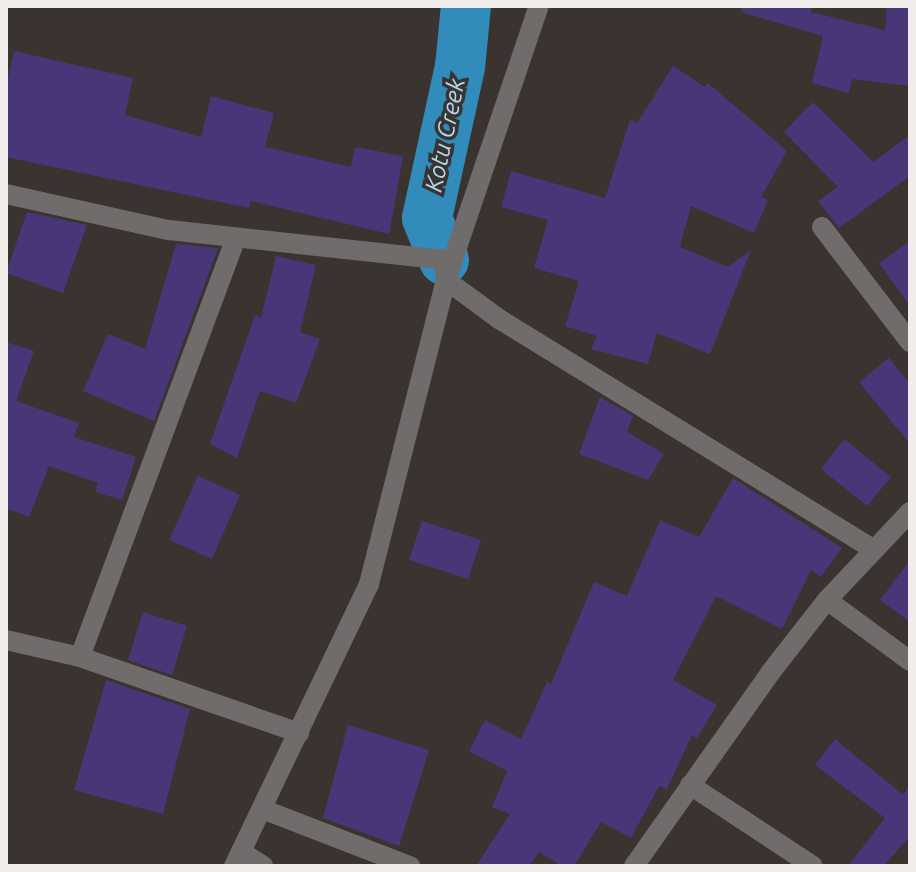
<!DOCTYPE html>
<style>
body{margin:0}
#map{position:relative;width:916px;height:872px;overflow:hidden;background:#3a3330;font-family:Ubuntu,sans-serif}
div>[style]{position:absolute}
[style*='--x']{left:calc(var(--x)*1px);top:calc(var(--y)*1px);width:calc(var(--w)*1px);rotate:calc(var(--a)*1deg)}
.river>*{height:50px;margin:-25px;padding:0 25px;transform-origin:25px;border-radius:25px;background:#328cbb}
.building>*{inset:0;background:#493679}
.minor>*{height:20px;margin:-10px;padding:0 10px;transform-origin:10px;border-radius:10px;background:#706c6c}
span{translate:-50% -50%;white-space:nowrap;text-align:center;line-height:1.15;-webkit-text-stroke:7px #3a3330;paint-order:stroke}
.water-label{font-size:24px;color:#b1daf4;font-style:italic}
.frame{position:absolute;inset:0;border:8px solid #f1edea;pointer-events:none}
</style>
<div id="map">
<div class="river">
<div style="--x:444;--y:260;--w:45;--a:-112"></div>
<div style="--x:427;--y:218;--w:155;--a:-77.7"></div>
<div style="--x:460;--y:67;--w:61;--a:-84.4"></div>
</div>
<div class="building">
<div style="clip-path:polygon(742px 6px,812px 6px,811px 12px,885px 30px,887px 6px,910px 6px,910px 86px,852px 79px,849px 93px,812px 83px,823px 36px,741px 12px)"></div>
<div style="clip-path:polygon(14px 51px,133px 78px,125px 115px,201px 137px,211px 96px,274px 113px,265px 147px,351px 167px,355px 147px,403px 156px,389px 234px,251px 201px,249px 208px,6px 157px,6px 86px)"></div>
<div style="clip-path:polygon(673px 66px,705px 87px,708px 83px,787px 151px,761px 197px,768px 200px,754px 233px,691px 206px,680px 247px,728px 267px,751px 250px,710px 354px,657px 333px,648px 364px,591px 349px,597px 336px,565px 326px,579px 281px,534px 268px,548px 220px,501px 207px,511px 171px,605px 198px,630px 120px,637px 123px)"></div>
<div style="clip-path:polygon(813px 102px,873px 162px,910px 135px,910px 176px,839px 228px,818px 201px,838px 187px,784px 132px)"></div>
<div style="clip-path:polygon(27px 212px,87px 225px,63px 293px,6px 273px)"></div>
<div style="clip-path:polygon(910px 241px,910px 306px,879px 263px)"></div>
<div style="clip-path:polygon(176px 244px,218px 248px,154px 421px,83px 391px,108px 334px,145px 349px)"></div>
<div style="clip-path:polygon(276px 256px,316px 265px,300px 332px,320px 339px,296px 403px,260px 391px,237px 458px,210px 444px,255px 315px,261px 318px)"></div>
<div style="clip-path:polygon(6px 342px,34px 351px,16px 401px,79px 423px,74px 437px,136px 457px,122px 500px,95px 492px,98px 483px,49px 466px,29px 517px,6px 508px)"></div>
<div style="clip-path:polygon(889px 358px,910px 384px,910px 444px,859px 382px)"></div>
<div style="clip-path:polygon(600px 397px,633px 416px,627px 432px,664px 454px,648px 480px,579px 454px)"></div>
<div style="clip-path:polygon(844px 439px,891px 477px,867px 506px,821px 469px)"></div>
<div style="clip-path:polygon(198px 476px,240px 495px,212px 559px,169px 540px)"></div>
<div style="clip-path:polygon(733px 478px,842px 548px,821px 577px,811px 570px,782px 629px,716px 596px,673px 680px,717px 705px,697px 738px,692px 735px,667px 789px,659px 786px,631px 838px,601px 822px,574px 866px,562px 866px,539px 852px,529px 866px,476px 866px,510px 814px,492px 807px,507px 771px,469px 751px,485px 720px,521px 739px,547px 682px,551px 684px,594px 582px,627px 596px,660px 520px,699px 537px)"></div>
<div style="clip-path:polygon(422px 521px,481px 540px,468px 579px,409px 560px)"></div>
<div style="clip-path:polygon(910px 560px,910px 622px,880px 600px)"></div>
<div style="clip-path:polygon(143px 612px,187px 626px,172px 675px,128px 660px)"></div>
<div style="clip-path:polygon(106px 680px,190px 709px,163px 814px,74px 790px)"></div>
<div style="clip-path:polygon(348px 725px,429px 750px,399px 846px,323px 818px)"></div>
<div style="clip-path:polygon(835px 739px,903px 795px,910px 786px,910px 837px,883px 866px,848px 866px,885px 818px,815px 765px)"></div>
</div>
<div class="minor">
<div style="--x:6;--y:194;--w:167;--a:12.5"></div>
<div style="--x:169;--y:230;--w:277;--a:6.2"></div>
<div style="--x:444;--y:260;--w:20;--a:84"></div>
<div style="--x:446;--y:280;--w:66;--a:36.3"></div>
<div style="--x:499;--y:319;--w:439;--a:31.6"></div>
<div style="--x:822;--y:227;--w:145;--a:52.6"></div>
<div style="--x:827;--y:600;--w:103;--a:36.3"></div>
<div style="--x:6;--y:640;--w:76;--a:12.9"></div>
<div style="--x:80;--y:657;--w:232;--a:19.1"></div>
<div style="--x:80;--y:657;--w:445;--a:-69.6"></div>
<div style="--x:690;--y:785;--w:147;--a:33.4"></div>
<div style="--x:262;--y:809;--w:159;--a:21.1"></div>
<div style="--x:241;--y:852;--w:26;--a:32"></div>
<div style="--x:234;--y:866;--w:313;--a:-64.4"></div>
<div style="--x:369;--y:584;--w:314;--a:-75.8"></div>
<div style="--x:446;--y:280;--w:289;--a:-71.3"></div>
<div style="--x:634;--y:866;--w:236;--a:-54.8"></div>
<div style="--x:770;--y:673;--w:93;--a:-52"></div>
<div style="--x:827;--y:600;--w:121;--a:-46.7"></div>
</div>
<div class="water-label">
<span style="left:445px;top:135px;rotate:-78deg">Kotu Creek</span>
</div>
<div class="frame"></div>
</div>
